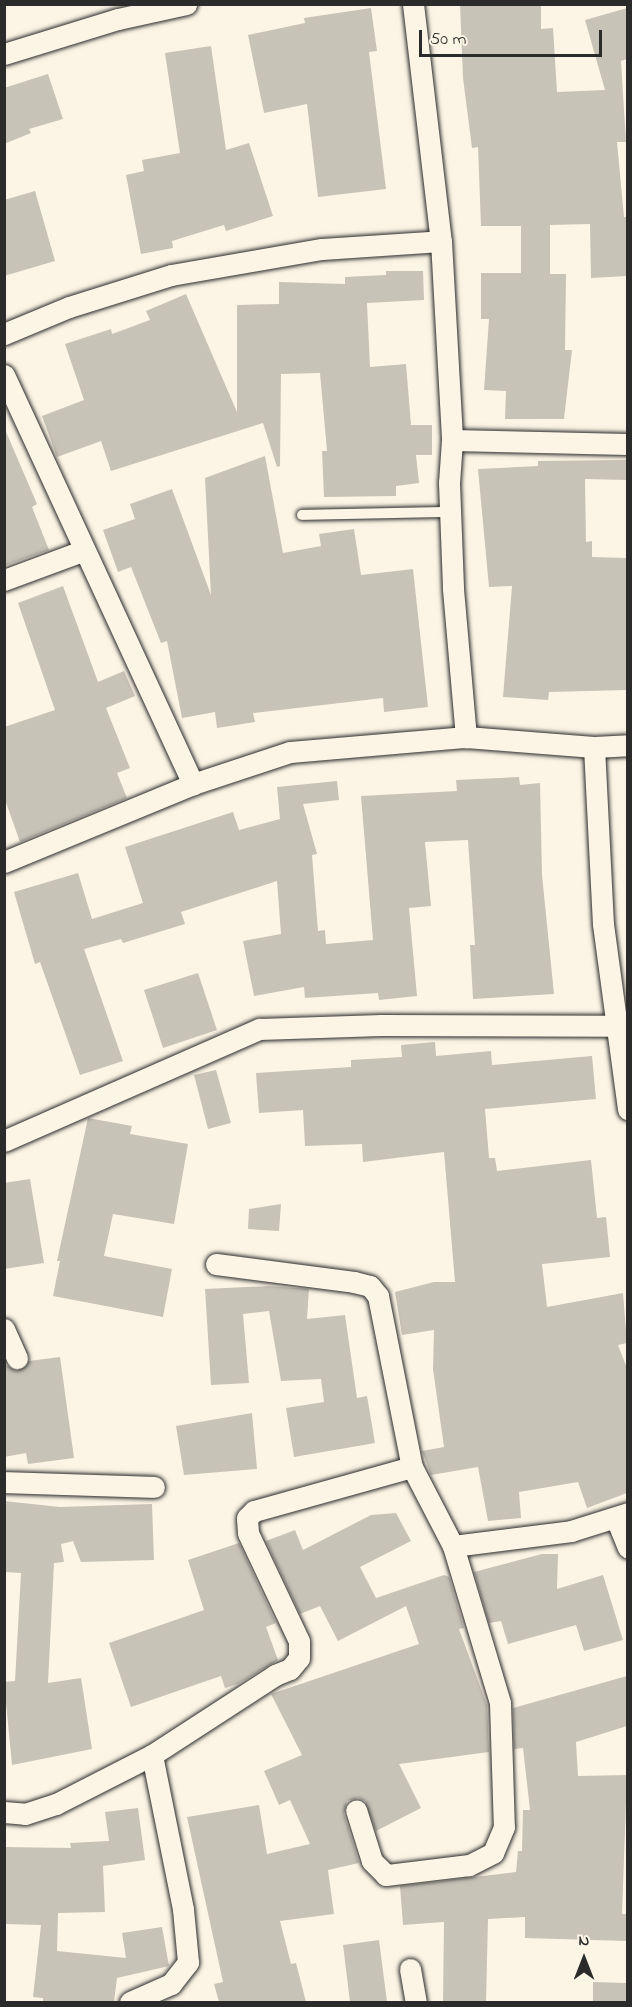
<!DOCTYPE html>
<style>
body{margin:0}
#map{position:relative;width:632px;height:2007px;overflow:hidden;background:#fcf5e5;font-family:"Indie Flower",sans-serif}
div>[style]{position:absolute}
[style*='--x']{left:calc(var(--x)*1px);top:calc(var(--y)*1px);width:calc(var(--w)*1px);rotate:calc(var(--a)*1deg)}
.building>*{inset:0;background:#c8c3b7}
.roads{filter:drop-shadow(0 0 2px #2b2b2b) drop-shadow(0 0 2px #2b2b2b)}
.lane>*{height:10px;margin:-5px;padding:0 5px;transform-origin:5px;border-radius:5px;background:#fcf5e5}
.street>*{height:21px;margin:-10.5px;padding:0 10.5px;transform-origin:10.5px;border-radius:10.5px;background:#fcf5e5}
span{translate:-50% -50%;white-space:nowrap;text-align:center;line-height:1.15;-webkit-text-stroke:6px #fcf5e5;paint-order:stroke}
.frame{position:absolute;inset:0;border:6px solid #2b2b2b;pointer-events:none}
.north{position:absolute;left:554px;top:1929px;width:60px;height:60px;-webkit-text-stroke:4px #fcf5e5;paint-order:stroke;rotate:0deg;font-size:16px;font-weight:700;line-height:24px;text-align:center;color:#2b2b2b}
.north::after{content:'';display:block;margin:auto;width:21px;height:27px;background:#2b2b2b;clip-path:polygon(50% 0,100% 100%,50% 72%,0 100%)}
.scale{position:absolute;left:419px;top:30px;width:183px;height:27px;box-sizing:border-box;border:3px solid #2b2b2b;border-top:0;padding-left:8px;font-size:18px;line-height:21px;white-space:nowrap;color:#2b2b2b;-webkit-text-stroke:4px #fcf5e5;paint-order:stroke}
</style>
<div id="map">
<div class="building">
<div style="clip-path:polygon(460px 4px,541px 4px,541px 29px,553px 28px,557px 92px,605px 90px,585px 20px,627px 8px,627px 59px,621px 61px,626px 142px,617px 142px,624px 217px,627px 217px,627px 276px,591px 278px,590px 224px,550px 225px,550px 274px,566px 274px,565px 350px,572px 350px,564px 419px,505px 419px,506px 391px,484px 390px,489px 319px,481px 319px,481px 273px,521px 273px,521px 226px,481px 226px,478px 147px,472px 148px,463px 78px)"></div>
<div style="clip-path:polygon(371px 8px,377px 51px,369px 52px,386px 189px,318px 197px,307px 104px,264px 113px,248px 35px,305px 23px,304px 18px)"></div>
<div style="clip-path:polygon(211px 46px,226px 150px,249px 143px,273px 216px,226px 231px,224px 225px,172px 241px,173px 248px,141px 254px,126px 175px,144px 171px,142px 160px,180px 153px,165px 53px)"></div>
<div style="clip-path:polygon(48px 74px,63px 119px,29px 129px,31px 133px,4px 144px,4px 88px)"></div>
<div style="clip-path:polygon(35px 191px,55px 261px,4px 276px,4px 200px)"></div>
<div style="clip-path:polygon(386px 271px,423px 271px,424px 300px,367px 303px,370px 367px,406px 364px,411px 425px,432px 425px,432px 455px,416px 455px,419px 483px,396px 486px,396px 496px,324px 497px,322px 451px,327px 451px,320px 373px,281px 374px,280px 466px,277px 467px,263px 423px,111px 471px,101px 441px,57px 457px,42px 416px,84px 400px,65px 344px,111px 329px,112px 334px,150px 320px,146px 311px,186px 294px,237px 412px,237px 305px,279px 304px,279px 282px,345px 284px,345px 277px,386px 275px)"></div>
<div style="clip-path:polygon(4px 427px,37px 504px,32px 507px,49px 550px,4px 566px)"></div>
<div style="clip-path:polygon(265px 456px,283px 553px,321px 546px,319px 534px,354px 529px,361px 575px,413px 569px,428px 707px,384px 712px,383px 698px,253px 713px,255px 722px,217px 728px,215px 712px,182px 718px,167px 641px,161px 643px,131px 567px,118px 572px,103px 530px,135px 519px,130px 504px,172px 489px,211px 595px,205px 478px)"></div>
<div style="clip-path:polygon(627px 460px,627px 480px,585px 479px,586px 542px,592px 541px,592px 557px,627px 558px,627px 690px,549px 692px,548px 700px,503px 697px,512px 586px,489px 587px,478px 469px,538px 466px,538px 461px)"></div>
<div style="clip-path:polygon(63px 586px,98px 682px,124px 671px,135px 696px,106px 708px,130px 768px,117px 773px,127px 798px,20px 842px,4px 797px,4px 727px,55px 710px,18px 603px)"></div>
<div style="clip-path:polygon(519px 777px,520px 785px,540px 783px,542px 875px,554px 994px,473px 999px,470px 945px,475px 945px,468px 840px,425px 842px,431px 906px,409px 908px,417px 996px,379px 1000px,378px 993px,305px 998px,304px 987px,254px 996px,243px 941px,281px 934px,277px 881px,181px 912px,185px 924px,123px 943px,121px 939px,84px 949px,123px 1061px,80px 1075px,40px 962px,35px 964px,14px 892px,78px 873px,92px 919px,143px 903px,125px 847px,233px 812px,239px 830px,280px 819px,277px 787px,337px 781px,339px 800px,303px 804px,317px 854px,312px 855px,318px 931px,325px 930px,326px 944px,373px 940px,361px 796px,457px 791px,456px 780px)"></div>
<div style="clip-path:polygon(198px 973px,217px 1030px,163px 1048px,144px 990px)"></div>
<div style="clip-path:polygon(435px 1042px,436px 1056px,491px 1051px,492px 1065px,592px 1056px,596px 1099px,485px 1109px,489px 1158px,495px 1158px,497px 1171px,591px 1160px,597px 1218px,606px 1217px,610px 1257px,542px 1264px,547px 1307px,623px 1293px,627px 1343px,618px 1345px,627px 1368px,627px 1493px,587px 1508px,578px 1482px,519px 1492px,521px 1518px,488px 1521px,478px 1467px,431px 1475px,422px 1451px,444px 1447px,433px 1369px,434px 1330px,402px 1335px,395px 1292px,434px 1282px,455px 1282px,444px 1152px,363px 1162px,362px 1144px,305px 1146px,303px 1110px,259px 1113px,256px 1073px,351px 1067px,351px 1060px,402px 1057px,401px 1045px)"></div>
<div style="clip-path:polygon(216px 1070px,231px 1123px,208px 1129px,194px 1075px)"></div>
<div style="clip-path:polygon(88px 1118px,132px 1126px,130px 1134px,188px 1144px,174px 1224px,113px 1214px,104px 1256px,172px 1269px,163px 1317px,53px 1296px,60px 1261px,57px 1261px)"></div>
<div style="clip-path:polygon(30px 1179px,44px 1263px,4px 1269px,4px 1183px)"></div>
<div style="clip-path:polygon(281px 1204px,279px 1231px,248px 1229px,249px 1209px)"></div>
<div style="clip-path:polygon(269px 1286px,309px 1289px,307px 1319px,345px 1315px,357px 1398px,367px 1396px,375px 1443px,294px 1457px,286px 1408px,324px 1402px,321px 1379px,281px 1381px,269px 1311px,243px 1314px,249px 1383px,211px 1385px,205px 1289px)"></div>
<div style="clip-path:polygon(60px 1357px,74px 1458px,28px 1464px,26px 1453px,4px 1457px,4px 1364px,16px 1371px,29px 1361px)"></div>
<div style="clip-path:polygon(252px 1413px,257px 1469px,184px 1475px,176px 1426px)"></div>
<div style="clip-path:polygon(4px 1501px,60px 1507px,152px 1504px,154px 1560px,81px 1562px,73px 1541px,61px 1544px,64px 1562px,54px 1563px,48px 1683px,81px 1678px,92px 1749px,12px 1765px,4px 1682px,15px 1681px,21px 1573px,4px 1572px)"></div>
<div style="clip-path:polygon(396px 1513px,411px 1541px,360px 1567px,376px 1598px,444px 1575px,449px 1577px,464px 1628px,459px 1629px,487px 1705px,489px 1752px,399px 1764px,421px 1808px,376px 1831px,365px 1801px,358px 1798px,347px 1801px,344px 1814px,359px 1863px,328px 1870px,334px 1914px,280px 1921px,291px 1964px,296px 1963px,306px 2002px,219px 2002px,214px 1984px,223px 1982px,187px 1817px,259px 1805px,267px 1854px,310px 1844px,290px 1800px,279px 1805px,264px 1771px,302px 1755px,271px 1694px,419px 1644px,406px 1606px,338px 1641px,320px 1606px,300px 1614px,266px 1541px,295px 1530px,303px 1550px,371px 1515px)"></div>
<div style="clip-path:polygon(239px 1543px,276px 1623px,266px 1627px,278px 1660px,238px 1684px,225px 1688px,221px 1676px,131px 1707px,109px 1643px,204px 1610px,188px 1560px)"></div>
<div style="clip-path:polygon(542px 1554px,558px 1554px,557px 1589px,603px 1575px,623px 1640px,584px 1651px,576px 1625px,508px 1644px,501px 1621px,489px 1623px,474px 1572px)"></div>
<div style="clip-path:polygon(627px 1676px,627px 1726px,576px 1742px,578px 1776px,627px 1775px,622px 1914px,627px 1914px,627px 1941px,525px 1938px,525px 1917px,488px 1919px,486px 2002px,443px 2002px,444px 1922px,403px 1925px,400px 1886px,516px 1872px,518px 1851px,522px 1851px,523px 1810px,530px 1810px,523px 1748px,514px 1749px,513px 1708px)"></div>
<div style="clip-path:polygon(138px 1808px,145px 1860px,103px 1866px,105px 1912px,58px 1913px,57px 1951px,126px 1958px,122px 1933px,162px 1927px,169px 1966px,117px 1978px,114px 2002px,43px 2002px,43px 1998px,33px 1997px,41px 1925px,4px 1924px,4px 1847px,71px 1848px,70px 1843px,109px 1841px,105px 1812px)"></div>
<div style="clip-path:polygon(379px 1940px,387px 2002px,350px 2002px,343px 1945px)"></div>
<div style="clip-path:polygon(593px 1982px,627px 1983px,627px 2002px,593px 2002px)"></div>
</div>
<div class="roads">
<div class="lane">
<div style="--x:302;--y:515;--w:148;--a:-1.2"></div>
</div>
<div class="street">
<div style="--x:413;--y:4;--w:239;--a:83.3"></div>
<div style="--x:441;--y:241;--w:199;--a:86.8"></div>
<div style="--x:452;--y:440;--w:43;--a:94"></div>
<div style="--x:449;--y:483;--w:106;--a:87.8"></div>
<div style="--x:453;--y:589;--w:149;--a:85"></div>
<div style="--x:4;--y:54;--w:119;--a:-17.1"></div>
<div style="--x:118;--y:19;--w:70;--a:-12.4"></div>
<div style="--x:4;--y:334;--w:70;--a:-22.6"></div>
<div style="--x:69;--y:307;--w:107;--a:-17.4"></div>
<div style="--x:171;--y:275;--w:153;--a:-9.8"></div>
<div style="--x:322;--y:249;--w:119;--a:-3.8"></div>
<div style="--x:4;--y:375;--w:451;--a:65.2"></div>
<div style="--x:452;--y:440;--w:176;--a:1.3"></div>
<div style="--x:4;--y:580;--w:83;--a:-20.4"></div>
<div style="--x:594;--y:747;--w:177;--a:87.1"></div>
<div style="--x:603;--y:924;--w:187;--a:82.3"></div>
<div style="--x:4;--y:862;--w:204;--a:-22.4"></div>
<div style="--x:193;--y:784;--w:102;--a:-18.3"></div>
<div style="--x:290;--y:752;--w:177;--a:-4.9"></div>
<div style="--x:466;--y:737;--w:128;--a:4.5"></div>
<div style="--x:594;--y:747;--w:34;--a:-3"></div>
<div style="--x:4;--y:1141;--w:279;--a:-23.7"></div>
<div style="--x:259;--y:1029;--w:122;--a:-1.9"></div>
<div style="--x:381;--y:1025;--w:233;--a:0.2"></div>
<div style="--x:216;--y:1264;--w:139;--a:7.4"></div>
<div style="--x:354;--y:1282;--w:16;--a:14"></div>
<div style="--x:370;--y:1286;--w:13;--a:51"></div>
<div style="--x:378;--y:1296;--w:174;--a:78.8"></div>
<div style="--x:412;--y:1467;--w:89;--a:62.6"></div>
<div style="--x:453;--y:1546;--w:164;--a:73.3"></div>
<div style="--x:500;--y:1703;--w:124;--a:88.2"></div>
<div style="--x:504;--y:1827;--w:28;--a:113"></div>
<div style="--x:493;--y:1853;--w:27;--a:153"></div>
<div style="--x:469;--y:1865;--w:84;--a:173.1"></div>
<div style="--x:386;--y:1875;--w:20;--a:-135"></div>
<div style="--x:372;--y:1861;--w:53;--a:-107.4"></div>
<div style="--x:4;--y:1329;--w:32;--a:66"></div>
<div style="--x:4;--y:1482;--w:150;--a:1.9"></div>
<div style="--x:616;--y:1518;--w:32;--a:68"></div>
<div style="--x:453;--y:1546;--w:119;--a:-7.2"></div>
<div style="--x:571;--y:1531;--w:60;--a:-17.5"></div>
<div style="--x:4;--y:1812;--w:21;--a:5"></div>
<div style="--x:25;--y:1814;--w:33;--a:-18"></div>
<div style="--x:56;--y:1804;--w:108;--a:-27"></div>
<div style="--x:152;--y:1755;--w:147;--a:-33"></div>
<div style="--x:275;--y:1675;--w:16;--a:-22"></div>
<div style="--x:290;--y:1669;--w:14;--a:-51"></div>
<div style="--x:299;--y:1658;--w:17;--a:-90"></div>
<div style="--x:299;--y:1641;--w:119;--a:-115.3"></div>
<div style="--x:248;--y:1533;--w:15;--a:-94"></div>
<div style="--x:247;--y:1518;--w:10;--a:-45"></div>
<div style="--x:254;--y:1511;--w:164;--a:-15.6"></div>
<div style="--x:410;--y:1969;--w:34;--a:80"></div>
<div style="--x:130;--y:2002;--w:45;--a:-23.7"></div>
<div style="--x:171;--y:1984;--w:28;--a:-52"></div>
<div style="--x:188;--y:1962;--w:53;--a:-95.4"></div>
<div style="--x:183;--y:1909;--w:157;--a:-101.4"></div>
</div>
</div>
<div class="frame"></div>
<div class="north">N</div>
<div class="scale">50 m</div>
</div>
